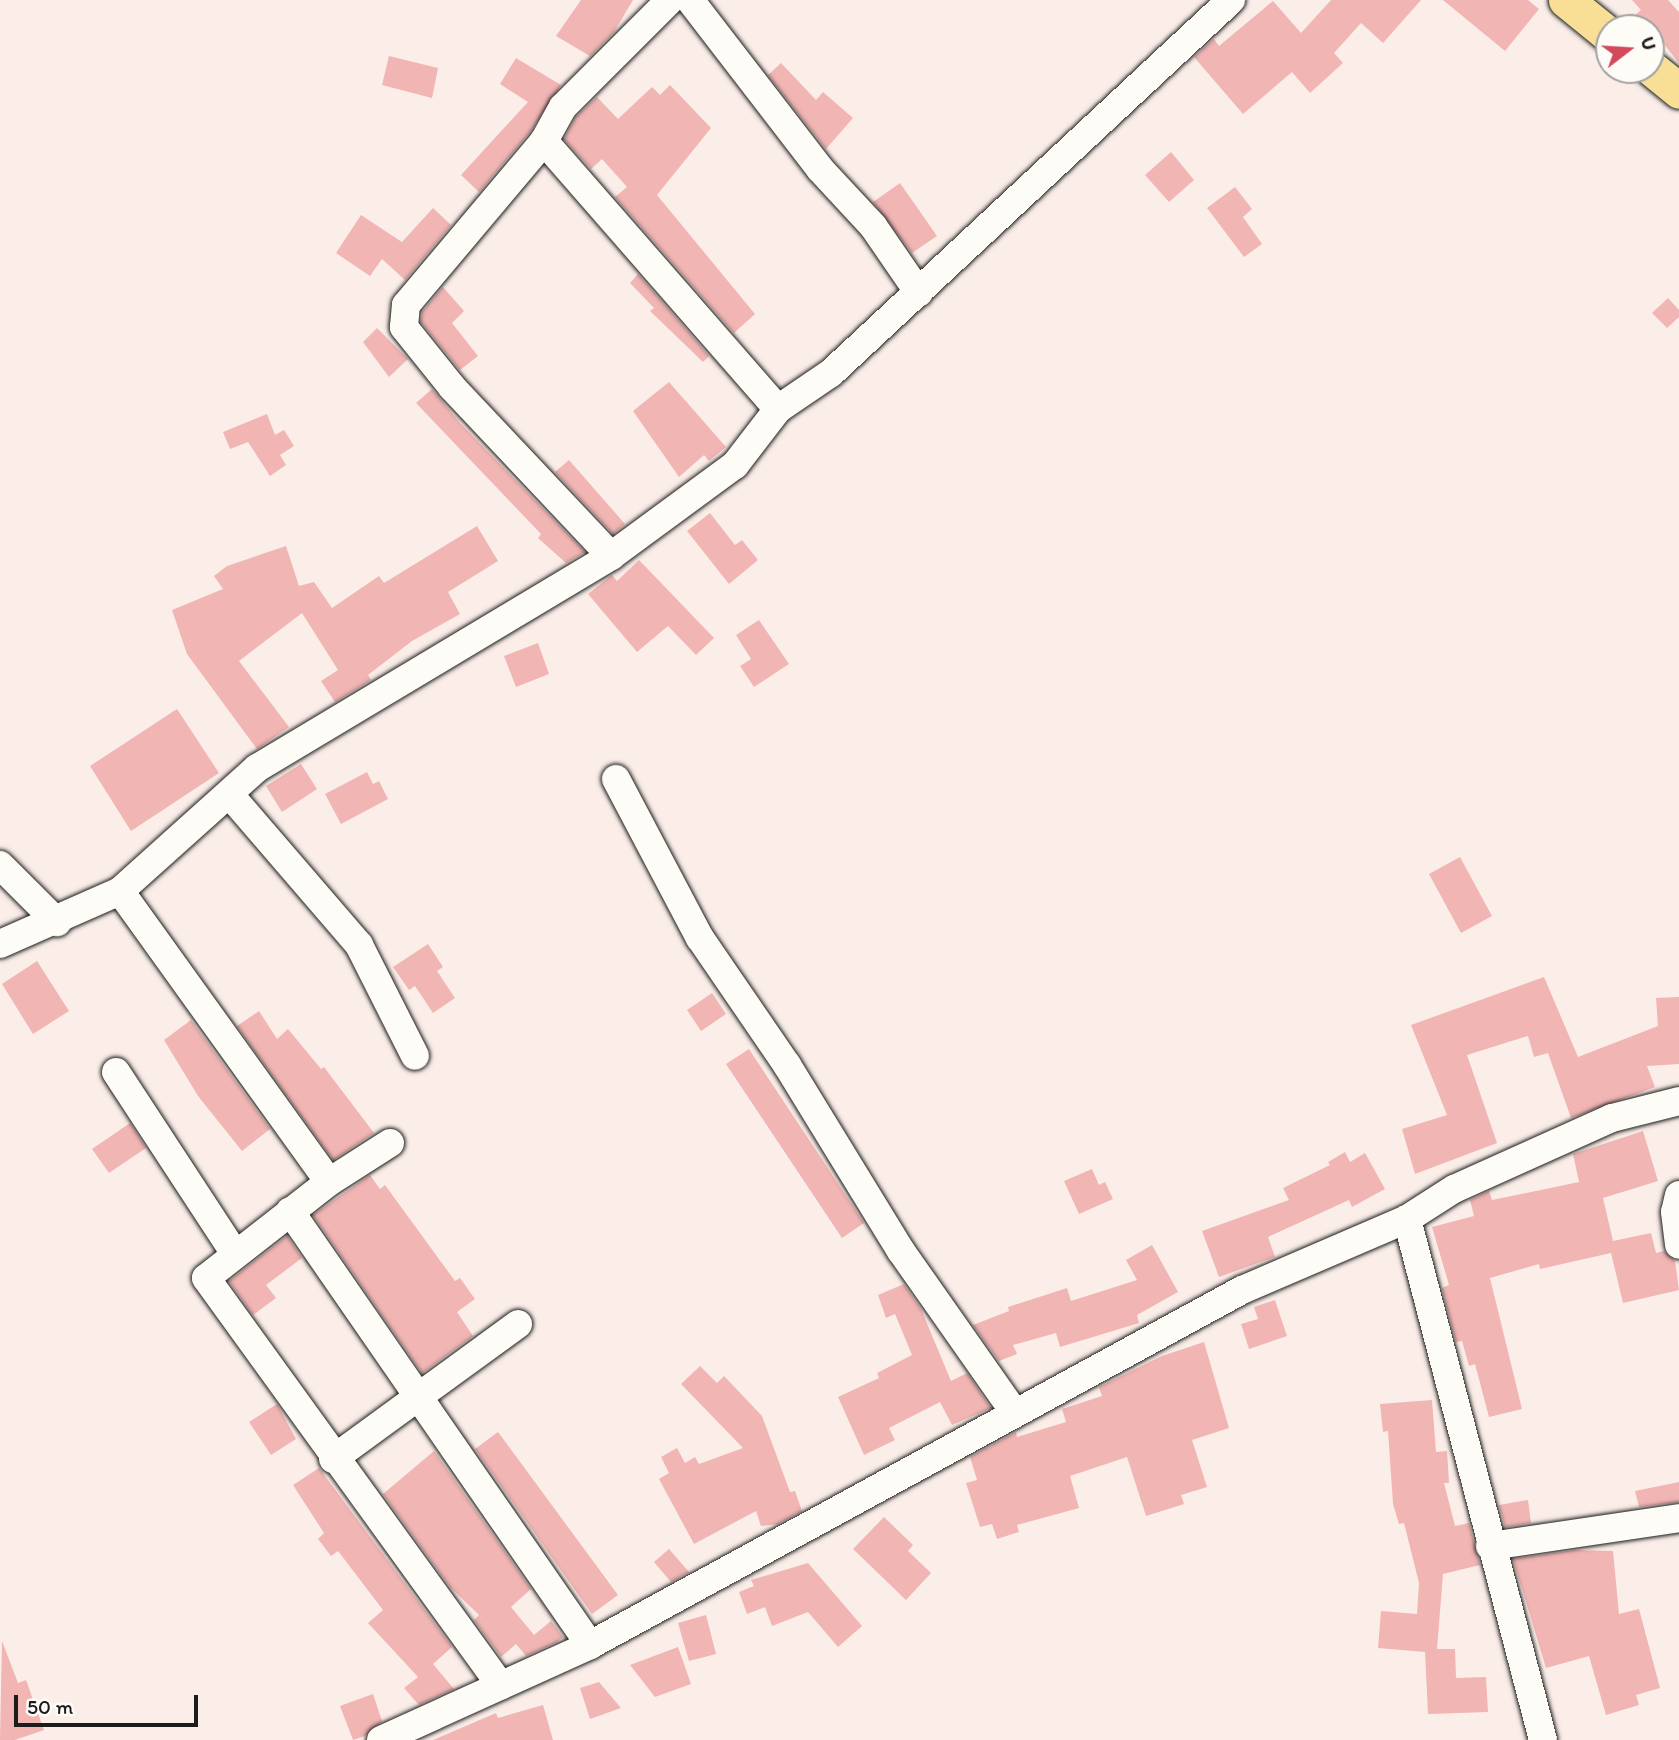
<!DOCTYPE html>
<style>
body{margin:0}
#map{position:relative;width:1679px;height:1740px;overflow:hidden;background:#fbeee9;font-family:Itim,sans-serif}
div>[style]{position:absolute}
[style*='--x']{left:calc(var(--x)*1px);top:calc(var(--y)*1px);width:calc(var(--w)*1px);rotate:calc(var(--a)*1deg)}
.building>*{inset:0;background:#f1b5b3}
.roads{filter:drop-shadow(0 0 2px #1c1c1c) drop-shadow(0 0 2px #1c1c1c)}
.minor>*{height:28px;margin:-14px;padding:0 14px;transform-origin:14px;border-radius:14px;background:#fdfcf7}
.major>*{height:35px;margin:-17.5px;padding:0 17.5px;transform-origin:17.5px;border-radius:17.5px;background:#f9df96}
span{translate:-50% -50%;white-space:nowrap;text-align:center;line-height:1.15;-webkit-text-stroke:5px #fdfcf7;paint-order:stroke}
.north{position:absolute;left:1595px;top:14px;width:70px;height:70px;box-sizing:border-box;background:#fdfcf7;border:2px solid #a3a29f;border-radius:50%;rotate:73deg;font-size:19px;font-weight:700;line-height:28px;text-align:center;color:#1c1c1c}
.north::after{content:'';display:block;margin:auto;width:24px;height:32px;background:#d1495b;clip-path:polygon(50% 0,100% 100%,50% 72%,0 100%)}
.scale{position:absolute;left:14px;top:1695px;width:184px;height:32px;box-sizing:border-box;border:4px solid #1c1c1c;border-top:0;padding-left:9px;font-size:21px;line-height:24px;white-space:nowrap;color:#1c1c1c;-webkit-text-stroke:5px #fdfcf7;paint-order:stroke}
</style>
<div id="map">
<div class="building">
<div style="clip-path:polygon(581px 0,633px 0,614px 32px,590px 56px,556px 36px)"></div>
<div style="clip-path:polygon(1331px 0,1421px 0,1383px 43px,1361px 23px,1334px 53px,1343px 63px,1310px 93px,1292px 72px,1243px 114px,1194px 57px,1214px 39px,1219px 46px,1273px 1px,1301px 33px)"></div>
<div style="clip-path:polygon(1443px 0,1528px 0,1539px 9px,1505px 51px)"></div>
<div style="clip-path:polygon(1632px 0,1668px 0,1679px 12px,1679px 63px,1651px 28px,1628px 28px,1625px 24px,1641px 10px)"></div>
<div style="clip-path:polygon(389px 56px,438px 68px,432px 98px,382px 85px)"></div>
<div style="clip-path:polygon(516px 58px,561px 85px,530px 132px,479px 192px,461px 175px,528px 102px,500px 84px)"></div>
<div style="clip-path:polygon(781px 63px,816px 100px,823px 92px,853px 118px,826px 149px,768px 75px)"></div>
<div style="clip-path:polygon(670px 85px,711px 128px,657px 195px,755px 314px,734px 333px,615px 197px,627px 187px,602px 159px,591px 169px,564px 139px,576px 117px,597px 97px,618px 119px,652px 87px,660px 95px)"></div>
<div style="clip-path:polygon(1171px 152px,1194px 180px,1169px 202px,1145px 175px)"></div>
<div style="clip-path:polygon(900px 183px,937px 236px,912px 253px,873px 202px)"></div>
<div style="clip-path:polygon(1235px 187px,1252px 209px,1243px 217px,1262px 244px,1244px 257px,1207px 208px)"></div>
<div style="clip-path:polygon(433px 208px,451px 225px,405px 280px,382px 259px,370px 276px,336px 253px,361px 215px,402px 242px)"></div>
<div style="clip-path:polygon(638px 274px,709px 356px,703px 362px,650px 311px,654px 308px,630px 283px)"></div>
<div style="clip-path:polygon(443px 287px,464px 311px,452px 323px,478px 356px,460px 370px,421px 322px,422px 312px)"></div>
<div style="clip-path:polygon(1668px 298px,1679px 310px,1679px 317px,1667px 328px,1652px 313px)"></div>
<div style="clip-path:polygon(377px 328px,408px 359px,389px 377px,363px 342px)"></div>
<div style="clip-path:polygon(669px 382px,726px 447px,709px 461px,704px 455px,679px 477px,633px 411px)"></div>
<div style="clip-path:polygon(432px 389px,460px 423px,585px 552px,566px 563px,538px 538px,541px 534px,416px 403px)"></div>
<div style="clip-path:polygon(267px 414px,275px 435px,284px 430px,294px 446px,280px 455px,286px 465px,270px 476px,248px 442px,230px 449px,223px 432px)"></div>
<div style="clip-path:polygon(569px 460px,625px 524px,613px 534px,555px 472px)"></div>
<div style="clip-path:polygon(710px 513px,735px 545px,742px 540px,758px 560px,729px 584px,687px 531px)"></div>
<div style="clip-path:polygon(477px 526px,498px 561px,448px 592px,460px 614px,412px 641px,368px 675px,371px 680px,335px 702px,321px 681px,338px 670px,302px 613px,239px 661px,289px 727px,257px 749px,187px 654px,172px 610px,223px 589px,214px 576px,227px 566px,286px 546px,299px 586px,314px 582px,332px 608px,379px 576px,384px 583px)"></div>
<div style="clip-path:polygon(639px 560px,714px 638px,696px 655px,668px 626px,637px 652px,588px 594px,612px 575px,617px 581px)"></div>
<div style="clip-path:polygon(759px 620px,789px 664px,754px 687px,740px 666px,751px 659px,736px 635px)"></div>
<div style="clip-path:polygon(538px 643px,549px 674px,516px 687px,504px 656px)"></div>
<div style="clip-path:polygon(177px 709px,219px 773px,131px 831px,90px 766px)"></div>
<div style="clip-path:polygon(301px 764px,317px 789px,282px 812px,266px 786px)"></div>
<div style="clip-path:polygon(367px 772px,373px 784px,379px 781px,388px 799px,341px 824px,325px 794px)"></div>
<div style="clip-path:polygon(1460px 857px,1492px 916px,1461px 933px,1429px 874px)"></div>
<div style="clip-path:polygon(428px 944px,443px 967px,437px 971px,455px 998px,433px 1013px,415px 986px,409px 990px,393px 967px)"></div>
<div style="clip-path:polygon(37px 961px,69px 1011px,33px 1034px,2px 984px)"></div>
<div style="clip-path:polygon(1544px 977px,1578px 1057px,1658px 1026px,1656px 998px,1679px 997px,1679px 1064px,1647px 1066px,1655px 1087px,1571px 1118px,1548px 1053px,1534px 1057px,1528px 1036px,1467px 1055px,1497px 1143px,1415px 1174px,1402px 1129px,1447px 1115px,1411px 1025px)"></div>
<div style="clip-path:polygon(712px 993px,726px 1014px,701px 1031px,687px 1010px)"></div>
<div style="clip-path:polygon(259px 1011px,277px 1039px,288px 1029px,321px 1069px,324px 1067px,374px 1133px,333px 1160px,237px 1026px)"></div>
<div style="clip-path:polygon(191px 1020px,270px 1129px,242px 1151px,198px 1096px,164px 1040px)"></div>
<div style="clip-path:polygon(749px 1049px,864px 1223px,842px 1238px,726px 1064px)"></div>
<div style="clip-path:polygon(130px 1123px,146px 1148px,109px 1173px,92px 1149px)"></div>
<div style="clip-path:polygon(1643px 1131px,1658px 1181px,1603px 1198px,1613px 1241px,1651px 1233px,1656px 1253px,1664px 1251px,1675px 1261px,1679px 1290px,1623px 1303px,1611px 1253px,1540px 1269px,1539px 1264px,1490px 1278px,1522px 1409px,1489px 1417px,1475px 1364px,1469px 1366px,1462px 1341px,1456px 1342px,1442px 1288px,1449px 1285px,1432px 1227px,1474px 1216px,1470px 1200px,1489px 1191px,1492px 1200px,1579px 1182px,1573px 1154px)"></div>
<div style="clip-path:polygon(1345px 1152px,1350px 1162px,1365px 1153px,1385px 1189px,1352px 1207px,1349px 1200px,1268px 1237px,1275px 1257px,1219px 1277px,1202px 1231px,1289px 1200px,1283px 1188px,1330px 1165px,1328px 1162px)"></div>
<div style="clip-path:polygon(1092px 1169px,1099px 1185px,1105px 1182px,1113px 1199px,1079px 1214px,1064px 1181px)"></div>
<div style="clip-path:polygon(370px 1175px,380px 1189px,385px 1185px,455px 1281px,460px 1278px,475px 1299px,457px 1312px,473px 1336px,422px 1373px,313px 1215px)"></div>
<div style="clip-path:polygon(287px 1236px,302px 1258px,266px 1285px,276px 1298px,253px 1315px,229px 1281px)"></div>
<div style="clip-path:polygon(1152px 1245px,1178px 1292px,1137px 1315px,1139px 1323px,1060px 1347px,1056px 1333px,1013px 1345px,1017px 1354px,999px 1361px,973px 1325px,1009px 1311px,1008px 1307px,1067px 1288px,1071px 1301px,1137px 1280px,1126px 1260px)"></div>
<div style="clip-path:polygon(904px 1284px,921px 1309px,951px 1381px,967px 1373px,991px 1408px,952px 1425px,940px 1402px,889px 1428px,895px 1440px,864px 1455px,838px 1397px,879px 1378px,877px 1373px,912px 1355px,895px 1314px,886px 1318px,878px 1295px)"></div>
<div style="clip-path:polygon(1275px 1300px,1287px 1336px,1249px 1349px,1241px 1324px,1258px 1319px,1254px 1307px)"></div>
<div style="clip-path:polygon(1204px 1342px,1229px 1428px,1192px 1440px,1207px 1487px,1181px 1495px,1184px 1504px,1146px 1516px,1127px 1457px,1070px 1476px,1079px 1508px,1017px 1525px,1019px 1532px,997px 1539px,992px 1524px,980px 1527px,966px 1483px,977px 1480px,970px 1457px,1016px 1432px,1017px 1437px,1066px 1422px,1062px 1409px,1102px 1396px,1099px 1387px,1162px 1356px)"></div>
<div style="clip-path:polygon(700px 1366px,717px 1383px,724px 1376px,762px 1416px,790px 1492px,795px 1491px,802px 1511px,778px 1524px,761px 1526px,756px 1511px,694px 1544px,659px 1479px,669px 1473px,661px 1457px,677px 1448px,685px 1463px,695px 1457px,699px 1464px,743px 1448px,681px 1384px)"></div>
<div style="clip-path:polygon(1432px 1400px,1436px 1452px,1447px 1451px,1449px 1483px,1444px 1483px,1455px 1526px,1469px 1523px,1480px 1565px,1443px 1574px,1437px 1649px,1455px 1649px,1456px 1678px,1486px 1677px,1488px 1712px,1428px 1714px,1425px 1652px,1378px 1648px,1381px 1611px,1417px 1614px,1419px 1583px,1404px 1523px,1399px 1524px,1393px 1504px,1388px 1431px,1383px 1432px,1380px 1404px)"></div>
<div style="clip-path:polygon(277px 1404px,296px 1439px,271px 1455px,249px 1422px)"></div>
<div style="clip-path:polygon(498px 1432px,618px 1595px,592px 1614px,475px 1449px)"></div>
<div style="clip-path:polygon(434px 1451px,531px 1589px,511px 1607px,534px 1635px,551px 1621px,563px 1637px,557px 1642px,526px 1656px,516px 1644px,501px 1657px,474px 1620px,479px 1615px,450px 1587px,383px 1494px)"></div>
<div style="clip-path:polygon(319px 1468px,452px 1647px,433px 1664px,454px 1689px,419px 1705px,404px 1688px,418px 1677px,368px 1623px,383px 1610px,338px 1551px,331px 1556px,318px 1539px,324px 1533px,293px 1485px)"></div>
<div style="clip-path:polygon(1679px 1482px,1679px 1502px,1639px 1507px,1635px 1491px)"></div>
<div style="clip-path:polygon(1528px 1500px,1531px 1523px,1505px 1527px,1499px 1505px)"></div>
<div style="clip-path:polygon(884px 1517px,913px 1545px,908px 1551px,931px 1573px,906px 1600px,853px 1549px)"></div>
<div style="clip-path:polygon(669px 1549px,689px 1572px,671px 1582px,654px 1562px)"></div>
<div style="clip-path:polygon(1575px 1550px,1613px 1551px,1619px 1614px,1639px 1609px,1660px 1688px,1636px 1695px,1639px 1705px,1606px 1715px,1589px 1656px,1546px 1668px,1513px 1559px)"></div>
<div style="clip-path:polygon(808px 1563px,862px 1626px,838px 1647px,808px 1612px,772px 1626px,765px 1607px,747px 1614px,739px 1592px,754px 1586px,751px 1580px)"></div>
<div style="clip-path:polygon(706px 1615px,716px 1654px,689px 1661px,678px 1623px)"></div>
<div style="clip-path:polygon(2px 1641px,18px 1683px,26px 1680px,44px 1730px,15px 1740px,0 1740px)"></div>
<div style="clip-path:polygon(678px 1647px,691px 1684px,655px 1697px,630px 1665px)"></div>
<div style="clip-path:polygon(599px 1682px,621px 1708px,590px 1719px,580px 1688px)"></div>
<div style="clip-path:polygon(373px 1694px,382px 1721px,365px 1736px,353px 1740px,340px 1706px)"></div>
<div style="clip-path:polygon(543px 1705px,553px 1740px,433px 1740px,496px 1713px,498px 1718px)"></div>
</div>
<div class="roads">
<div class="minor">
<div style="--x:690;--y:0;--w:213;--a:52.4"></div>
<div style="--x:820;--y:169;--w:78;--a:47.1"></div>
<div style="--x:873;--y:226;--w:81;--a:55.5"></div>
<div style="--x:544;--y:141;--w:356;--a:48.9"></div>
<div style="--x:611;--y:556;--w:232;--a:-133.3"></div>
<div style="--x:452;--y:387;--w:77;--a:-128.7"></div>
<div style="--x:404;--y:327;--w:22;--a:-85"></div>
<div style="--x:406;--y:305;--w:214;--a:-49.9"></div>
<div style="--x:544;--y:141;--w:39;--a:-61"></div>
<div style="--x:563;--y:107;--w:151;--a:-45"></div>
<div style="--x:616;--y:779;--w:180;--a:62.2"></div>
<div style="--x:700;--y:938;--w:154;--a:55.6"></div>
<div style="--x:787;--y:1065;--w:218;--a:58.5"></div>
<div style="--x:901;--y:1251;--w:198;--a:54.9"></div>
<div style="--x:230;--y:795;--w:198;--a:49.3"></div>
<div style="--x:359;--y:945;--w:124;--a:63.2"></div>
<div style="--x:0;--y:865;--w:81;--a:45"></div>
<div style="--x:120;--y:891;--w:358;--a:54.3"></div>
<div style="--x:0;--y:944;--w:131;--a:-23.8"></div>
<div style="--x:120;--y:891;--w:184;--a:-41.9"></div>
<div style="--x:257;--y:768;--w:413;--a:-30.9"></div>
<div style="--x:611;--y:556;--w:154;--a:-36.3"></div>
<div style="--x:735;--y:465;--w:71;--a:-52.5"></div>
<div style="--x:778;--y:409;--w:64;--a:-34.2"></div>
<div style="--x:831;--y:373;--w:547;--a:-43"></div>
<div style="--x:116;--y:1072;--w:215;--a:56.8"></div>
<div style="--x:390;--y:1143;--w:72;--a:147.4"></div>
<div style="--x:329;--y:1182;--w:156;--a:142"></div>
<div style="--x:206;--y:1278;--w:503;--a:54.13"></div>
<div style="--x:1679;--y:1195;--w:17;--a:103"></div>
<div style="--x:1675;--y:1212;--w:33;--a:83"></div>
<div style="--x:290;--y:1211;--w:528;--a:55.35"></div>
<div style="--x:1407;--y:1219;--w:538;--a:75.37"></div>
<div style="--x:333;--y:1459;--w:229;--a:-36.1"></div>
<div style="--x:1490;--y:1546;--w:191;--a:-8.4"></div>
<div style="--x:381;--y:1740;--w:230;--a:-24.4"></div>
<div style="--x:590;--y:1645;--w:742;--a:-28.57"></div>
<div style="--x:1242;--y:1290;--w:180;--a:-23.3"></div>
<div style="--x:1407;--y:1219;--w:56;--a:-32.6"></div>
<div style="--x:1454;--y:1189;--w:173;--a:-24.2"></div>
<div style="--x:1612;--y:1118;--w:69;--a:-14.2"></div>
</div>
<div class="major">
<div style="--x:1566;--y:0;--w:55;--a:39.1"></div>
<div style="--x:1651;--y:68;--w:36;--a:39"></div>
</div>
</div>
<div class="north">U</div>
<div class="scale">50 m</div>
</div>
